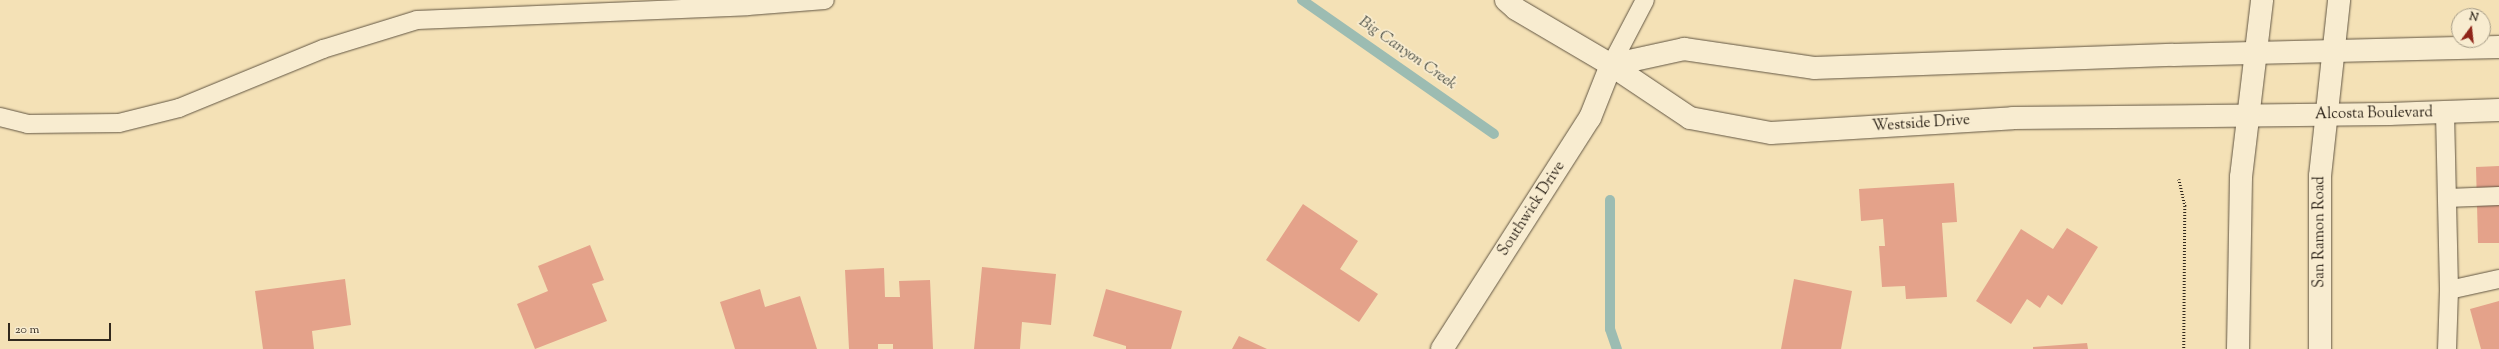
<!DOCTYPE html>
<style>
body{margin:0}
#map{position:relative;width:2499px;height:349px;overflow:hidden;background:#f4e1b6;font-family:"Sorts Mill Goudy",serif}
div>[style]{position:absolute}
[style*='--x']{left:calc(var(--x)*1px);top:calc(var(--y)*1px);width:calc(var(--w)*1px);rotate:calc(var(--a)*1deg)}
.stream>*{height:10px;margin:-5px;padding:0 5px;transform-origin:5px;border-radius:5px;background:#9cbcb2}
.building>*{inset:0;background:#e4a28a}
.path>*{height:2.5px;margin-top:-1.25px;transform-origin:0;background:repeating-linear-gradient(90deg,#31281d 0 1px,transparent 0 3px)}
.roads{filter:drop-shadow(0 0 1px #625643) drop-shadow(0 0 1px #625643)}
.lane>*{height:18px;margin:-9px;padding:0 9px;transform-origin:9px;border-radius:9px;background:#f8ecd0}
.street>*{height:22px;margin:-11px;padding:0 11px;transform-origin:11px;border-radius:11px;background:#f8ecd0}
.secondary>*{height:22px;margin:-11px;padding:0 11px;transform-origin:11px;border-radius:11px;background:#f8ecd0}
span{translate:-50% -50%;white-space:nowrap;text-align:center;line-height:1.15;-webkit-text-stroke:3.5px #f8ecd0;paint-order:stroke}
.street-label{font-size:15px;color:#31281d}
.water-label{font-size:16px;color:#51544a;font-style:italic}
.north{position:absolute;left:2451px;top:8px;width:40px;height:40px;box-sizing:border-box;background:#f8ecd0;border:1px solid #a89e88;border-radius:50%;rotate:15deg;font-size:11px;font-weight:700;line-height:16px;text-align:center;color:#31281d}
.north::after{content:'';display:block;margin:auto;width:14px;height:18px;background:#8f2418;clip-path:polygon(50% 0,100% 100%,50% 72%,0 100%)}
.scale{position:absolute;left:8px;top:323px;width:103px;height:18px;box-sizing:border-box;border:2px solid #31281d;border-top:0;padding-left:5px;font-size:12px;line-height:14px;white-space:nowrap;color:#31281d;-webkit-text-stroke:3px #f8ecd0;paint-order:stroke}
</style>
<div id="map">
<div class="stream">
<div style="--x:1302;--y:0;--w:234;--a:34.9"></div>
<div style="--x:1610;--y:200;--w:129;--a:90"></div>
<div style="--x:1610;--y:329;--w:21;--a:71"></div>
</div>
<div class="building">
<div style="clip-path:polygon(2499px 166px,2499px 243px,2478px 243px,2476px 167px)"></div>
<div style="clip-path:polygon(1954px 183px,1957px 222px,1942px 223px,1947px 297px,1906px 299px,1905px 286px,1882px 287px,1879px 246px,1885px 246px,1883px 219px,1861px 221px,1859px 189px)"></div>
<div style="clip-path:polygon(1303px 204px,1358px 241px,1340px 269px,1378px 294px,1359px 322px,1266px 260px)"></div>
<div style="clip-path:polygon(2067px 228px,2098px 247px,2062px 305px,2048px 295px,2040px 308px,2027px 299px,2011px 324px,1976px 301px,2021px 229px,2053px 249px)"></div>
<div style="clip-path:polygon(590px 245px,604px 280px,592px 284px,607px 321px,535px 349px,517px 304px,548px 291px,538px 266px)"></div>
<div style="clip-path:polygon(982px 267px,1056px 274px,1051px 325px,1022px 322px,1020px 349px,974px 349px)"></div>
<div style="clip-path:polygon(884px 268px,885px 297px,900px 297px,899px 281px,930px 280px,933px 349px,893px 349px,893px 344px,878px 344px,878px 349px,849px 349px,845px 270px)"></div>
<div style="clip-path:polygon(345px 279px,351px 325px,312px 331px,314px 349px,263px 349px,255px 291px)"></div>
<div style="clip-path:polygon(1794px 279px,1852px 291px,1841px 349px,1781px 349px)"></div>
<div style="clip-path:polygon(760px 289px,765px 307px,800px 296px,817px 349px,735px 349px,720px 302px)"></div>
<div style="clip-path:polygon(1106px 289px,1182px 311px,1171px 349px,1126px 349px,1126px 346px,1093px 336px)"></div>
<div style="clip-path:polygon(2499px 301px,2499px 349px,2481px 349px,2470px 309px)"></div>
<div style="clip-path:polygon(1239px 336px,1267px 349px,1232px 349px)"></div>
<div style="clip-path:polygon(2087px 343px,2088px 349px,2033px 349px,2033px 347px)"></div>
</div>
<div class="path">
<div style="--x:2179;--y:179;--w:28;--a:77"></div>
<div style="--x:2185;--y:206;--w:143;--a:90.4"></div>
</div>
<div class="roads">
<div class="lane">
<div style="--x:1611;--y:65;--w:73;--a:-62.4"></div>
<div style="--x:2445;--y:113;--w:177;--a:88.7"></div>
<div style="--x:2449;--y:290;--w:59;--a:91.9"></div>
<div style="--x:0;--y:117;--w:29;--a:14"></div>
<div style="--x:28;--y:124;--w:91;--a:-0.6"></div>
<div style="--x:119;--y:123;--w:62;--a:-14"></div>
<div style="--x:179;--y:108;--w:156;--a:-22.3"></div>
<div style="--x:323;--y:49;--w:98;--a:-17.1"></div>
<div style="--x:417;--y:20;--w:331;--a:-2.4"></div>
<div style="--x:748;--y:6;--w:77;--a:-4.5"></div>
<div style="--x:2447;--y:198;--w:52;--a:-2.2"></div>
<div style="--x:2449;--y:290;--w:51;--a:-12.4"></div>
</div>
<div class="street">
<div style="--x:1442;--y:349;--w:274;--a:-57.4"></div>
<div style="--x:1590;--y:118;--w:57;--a:-68.4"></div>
</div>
<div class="secondary">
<div style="--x:1506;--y:0;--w:13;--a:42"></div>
<div style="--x:1516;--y:9;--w:110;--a:30.5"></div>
<div style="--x:1611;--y:65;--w:95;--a:33.9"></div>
<div style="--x:1690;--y:118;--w:82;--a:10.5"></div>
<div style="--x:1771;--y:133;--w:242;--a:-3.5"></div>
<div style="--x:2013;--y:118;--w:376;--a:-0.6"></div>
<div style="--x:2389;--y:114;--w:110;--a:-2.1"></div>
<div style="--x:1611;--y:65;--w:75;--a:-12.4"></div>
<div style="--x:1684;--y:49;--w:131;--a:8.3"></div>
<div style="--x:1814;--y:68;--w:359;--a:-2.1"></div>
<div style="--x:2173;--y:55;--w:326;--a:-1.4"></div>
<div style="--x:2238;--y:349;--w:172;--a:-89"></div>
<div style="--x:2241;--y:177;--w:178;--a:-83.2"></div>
<div style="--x:2320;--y:349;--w:173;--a:-90"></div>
<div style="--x:2320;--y:176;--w:177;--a:-83.8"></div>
</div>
</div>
<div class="street-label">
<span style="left:2374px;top:114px;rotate:-1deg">Alcosta Boulevard</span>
<span style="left:1921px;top:124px;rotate:-4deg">Westside Drive</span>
<span style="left:1532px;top:209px;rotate:-57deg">Southwick Drive</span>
<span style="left:2320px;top:232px;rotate:-90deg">San Ramon Road</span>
</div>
<div class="water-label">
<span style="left:1407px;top:54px;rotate:35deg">Big Canyon Creek</span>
</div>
<div class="north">N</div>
<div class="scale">20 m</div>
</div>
